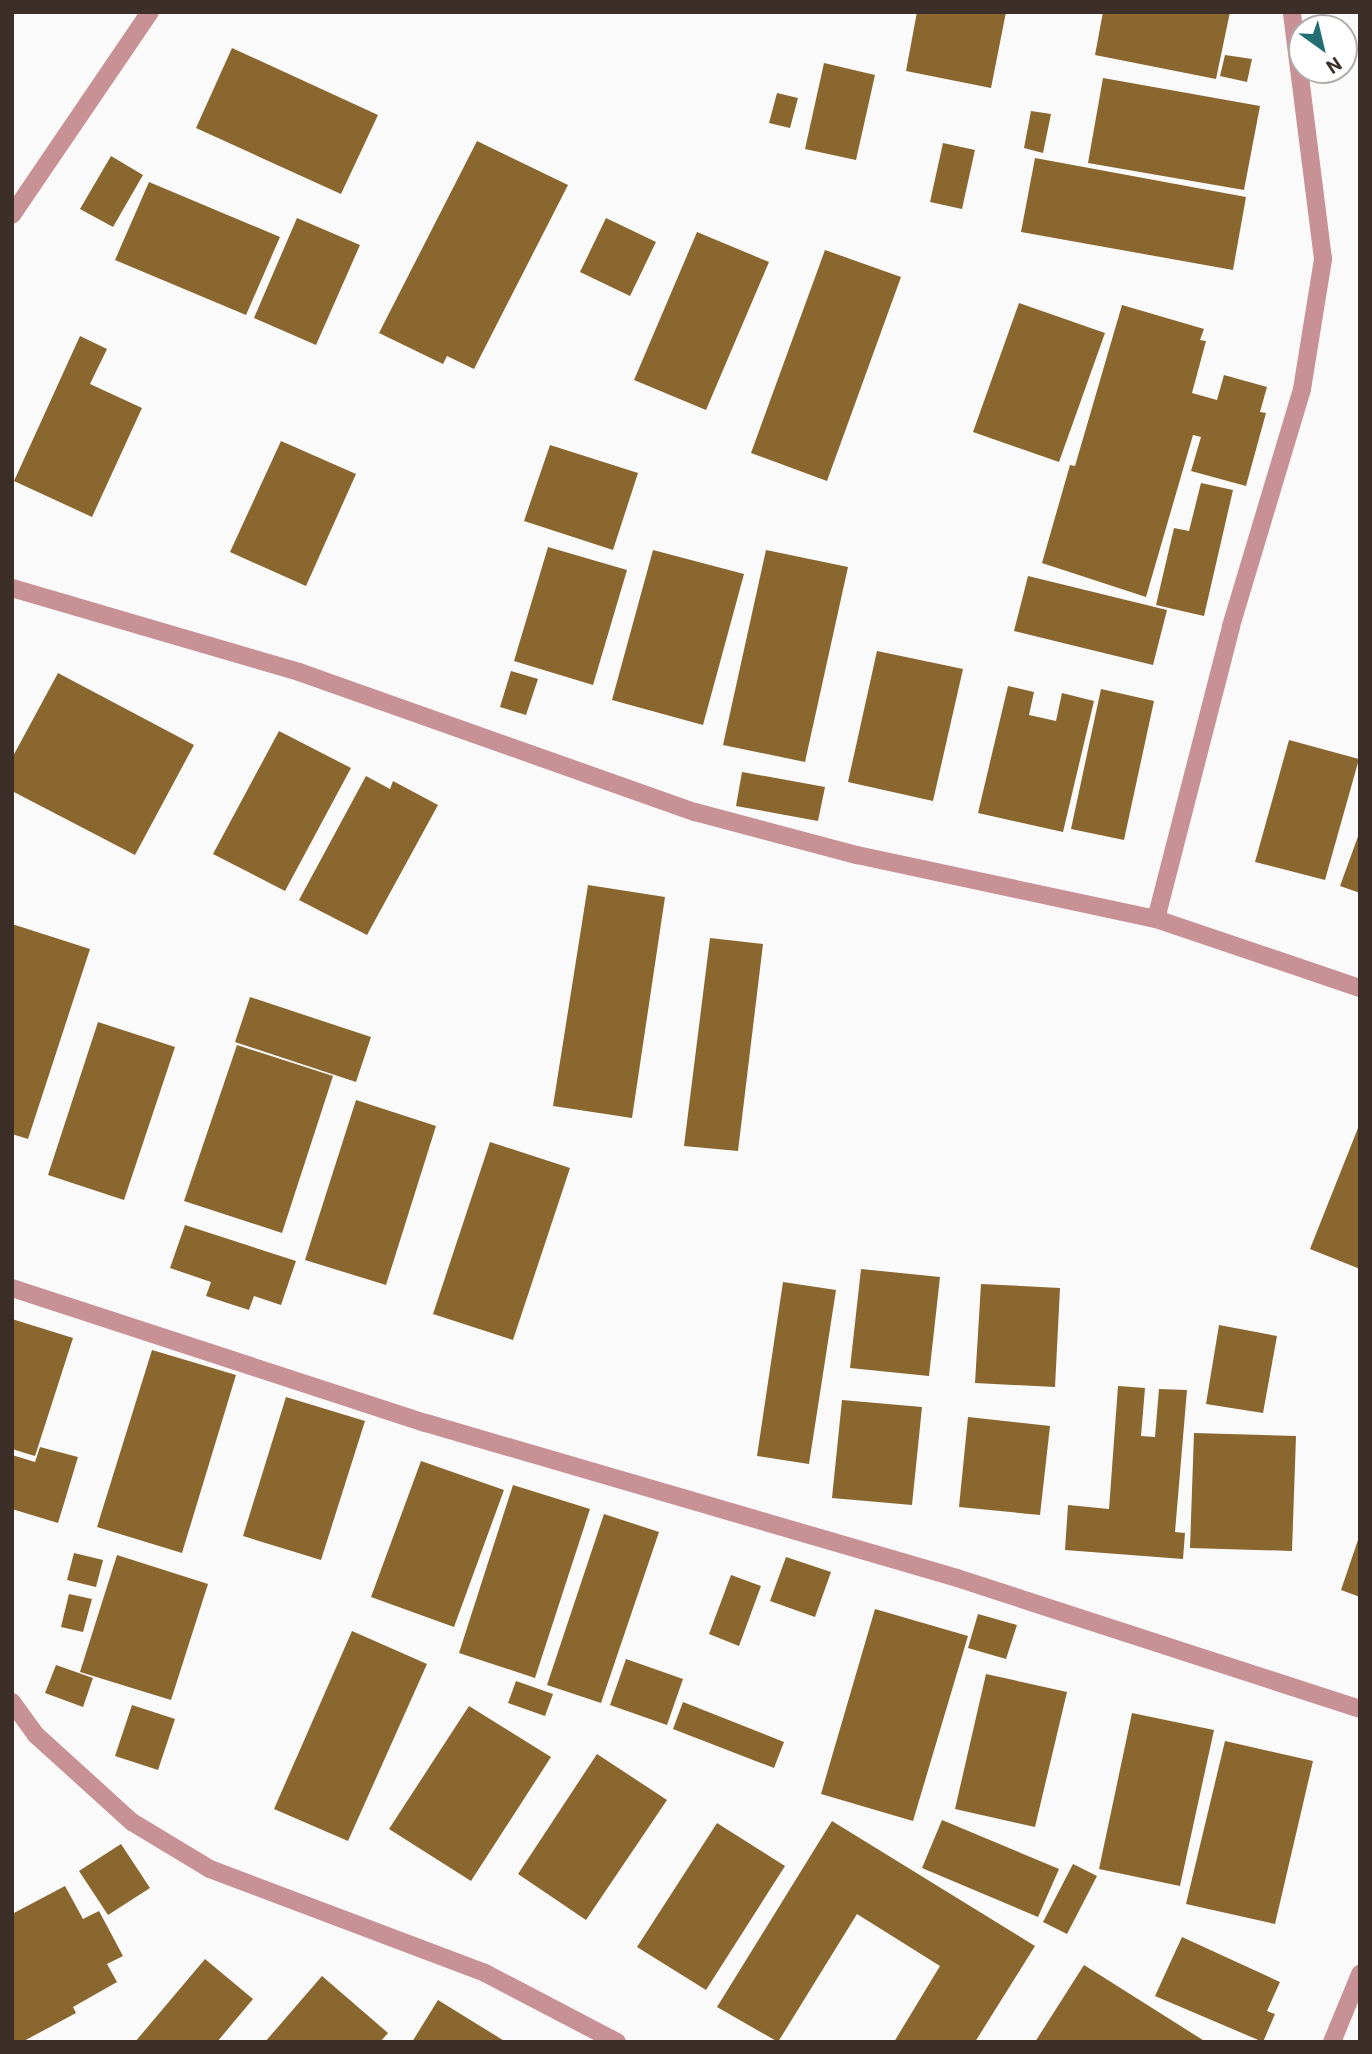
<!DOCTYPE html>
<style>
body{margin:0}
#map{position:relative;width:1372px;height:2054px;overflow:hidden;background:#fafafa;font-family:Roboto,sans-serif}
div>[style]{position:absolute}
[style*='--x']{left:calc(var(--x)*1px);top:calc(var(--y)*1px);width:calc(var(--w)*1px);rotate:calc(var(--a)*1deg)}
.building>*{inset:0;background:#8b6730}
.street>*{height:18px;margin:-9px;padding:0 9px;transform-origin:9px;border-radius:9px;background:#c79196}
span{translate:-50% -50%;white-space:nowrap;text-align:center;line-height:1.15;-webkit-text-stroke:7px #fff;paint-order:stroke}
.frame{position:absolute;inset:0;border:14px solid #3c2f29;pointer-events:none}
.north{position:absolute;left:1288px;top:14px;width:70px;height:70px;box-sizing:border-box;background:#fff;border:2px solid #b1aca9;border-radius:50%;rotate:146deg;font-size:19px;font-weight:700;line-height:28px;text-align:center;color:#3c2f29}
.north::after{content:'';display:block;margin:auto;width:24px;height:32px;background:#246f74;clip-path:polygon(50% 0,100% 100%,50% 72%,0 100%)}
</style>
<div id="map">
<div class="building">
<div style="clip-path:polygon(917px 12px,1006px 12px,991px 88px,906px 71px)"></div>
<div style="clip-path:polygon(1103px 12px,1230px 12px,1216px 79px,1095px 55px)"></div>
<div style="clip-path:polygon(232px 48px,378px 115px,341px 194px,196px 128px)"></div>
<div style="clip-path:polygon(1225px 55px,1252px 59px,1247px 82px,1220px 76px)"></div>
<div style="clip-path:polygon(824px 63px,875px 75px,856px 160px,805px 149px)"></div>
<div style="clip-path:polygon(1103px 78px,1260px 106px,1244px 190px,1088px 163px)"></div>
<div style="clip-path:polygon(777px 93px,798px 98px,790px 128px,769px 123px)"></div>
<div style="clip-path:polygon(1031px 111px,1051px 114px,1043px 153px,1024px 148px)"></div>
<div style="clip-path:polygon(477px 141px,568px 185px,474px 369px,447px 356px,443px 364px,379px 333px)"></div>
<div style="clip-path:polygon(943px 143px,975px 150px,962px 209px,930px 202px)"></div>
<div style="clip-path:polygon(111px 156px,143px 175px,113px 227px,80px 209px)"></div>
<div style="clip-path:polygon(1035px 158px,1246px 197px,1233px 270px,1021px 232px)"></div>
<div style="clip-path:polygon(149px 182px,280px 237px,246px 315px,115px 260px)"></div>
<div style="clip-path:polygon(297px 218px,360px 245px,316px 345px,254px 318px)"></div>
<div style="clip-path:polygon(606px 218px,656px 242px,630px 296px,580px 272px)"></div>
<div style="clip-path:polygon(697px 232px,769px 262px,706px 410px,634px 380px)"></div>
<div style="clip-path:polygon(825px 250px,901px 277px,827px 481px,751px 453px)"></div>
<div style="clip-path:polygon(1019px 303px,1105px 333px,1059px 462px,973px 432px)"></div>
<div style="clip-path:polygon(1122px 305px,1204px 329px,1200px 340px,1206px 341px,1192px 393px,1217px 400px,1224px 375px,1267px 387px,1260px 412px,1266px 413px,1246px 486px,1191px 471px,1201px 437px,1193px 435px,1146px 597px,1042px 563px,1070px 465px,1075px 466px)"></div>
<div style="clip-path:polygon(80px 336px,107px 349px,90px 384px,142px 408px,92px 517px,14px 481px)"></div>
<div style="clip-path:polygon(281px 441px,356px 474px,306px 586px,230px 552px)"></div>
<div style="clip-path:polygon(550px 445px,638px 473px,613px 550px,524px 521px)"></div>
<div style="clip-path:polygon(1201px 483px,1233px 490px,1204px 616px,1156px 605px,1174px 528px,1189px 531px)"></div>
<div style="clip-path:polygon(548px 547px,627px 570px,593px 685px,514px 661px)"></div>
<div style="clip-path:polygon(653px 550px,744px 574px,703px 725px,612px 700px)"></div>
<div style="clip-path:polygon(766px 550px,848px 567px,805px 762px,723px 745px)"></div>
<div style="clip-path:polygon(1028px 576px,1167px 610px,1153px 665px,1014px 631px)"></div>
<div style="clip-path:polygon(877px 651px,963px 669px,933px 801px,848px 782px)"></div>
<div style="clip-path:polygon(511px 671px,538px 679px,526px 715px,500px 707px)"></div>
<div style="clip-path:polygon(58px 673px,194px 745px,135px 855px,12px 791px,12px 758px)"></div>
<div style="clip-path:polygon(1008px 686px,1034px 692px,1029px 715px,1056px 721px,1062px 693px,1094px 701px,1063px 832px,978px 813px)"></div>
<div style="clip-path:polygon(1101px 689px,1154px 701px,1124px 840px,1071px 829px)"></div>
<div style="clip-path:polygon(279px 731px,351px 768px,285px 891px,213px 854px)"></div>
<div style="clip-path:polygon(1289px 740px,1359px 759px,1325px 880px,1255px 862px)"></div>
<div style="clip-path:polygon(742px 772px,825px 787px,818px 821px,736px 806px)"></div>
<div style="clip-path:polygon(366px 776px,390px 789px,393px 781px,438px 805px,367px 935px,299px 900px)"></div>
<div style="clip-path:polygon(1360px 831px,1360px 893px,1340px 886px)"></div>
<div style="clip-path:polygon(588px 885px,665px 897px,632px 1118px,553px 1106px)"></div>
<div style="clip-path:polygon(12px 924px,90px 949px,28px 1139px,12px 1134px)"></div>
<div style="clip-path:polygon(710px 938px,763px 944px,738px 1151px,684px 1146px)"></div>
<div style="clip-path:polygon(250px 997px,371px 1037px,356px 1082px,235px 1042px)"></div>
<div style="clip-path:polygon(98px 1022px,175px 1047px,124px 1200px,48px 1175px)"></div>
<div style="clip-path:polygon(237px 1045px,333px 1076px,282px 1233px,184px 1201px)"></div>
<div style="clip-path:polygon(356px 1100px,436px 1126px,386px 1285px,305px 1260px)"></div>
<div style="clip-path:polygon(1360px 1123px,1360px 1269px,1310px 1249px)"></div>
<div style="clip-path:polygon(490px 1142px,570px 1168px,513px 1340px,433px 1314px)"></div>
<div style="clip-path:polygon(185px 1225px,296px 1261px,281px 1305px,254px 1296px,249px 1310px,206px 1296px,211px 1282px,170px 1268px)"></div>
<div style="clip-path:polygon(861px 1269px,940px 1277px,929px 1376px,850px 1368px)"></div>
<div style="clip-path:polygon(783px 1282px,836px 1290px,809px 1464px,757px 1456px)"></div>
<div style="clip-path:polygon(981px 1284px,1060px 1288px,1055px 1387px,975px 1383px)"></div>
<div style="clip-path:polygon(12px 1319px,73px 1338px,35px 1456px,12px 1449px)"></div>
<div style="clip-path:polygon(1219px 1325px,1277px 1336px,1263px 1413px,1206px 1404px)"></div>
<div style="clip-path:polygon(152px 1350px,236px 1375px,182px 1553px,97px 1527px)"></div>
<div style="clip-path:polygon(1118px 1386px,1145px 1388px,1141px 1436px,1155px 1437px,1159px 1389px,1187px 1390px,1175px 1532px,1185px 1533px,1183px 1559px,1065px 1550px,1068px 1505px,1109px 1509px)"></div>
<div style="clip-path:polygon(286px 1397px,365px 1421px,321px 1560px,243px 1536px)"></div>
<div style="clip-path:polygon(842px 1400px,922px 1407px,912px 1505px,832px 1498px)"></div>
<div style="clip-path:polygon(968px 1417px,1050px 1426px,1040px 1515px,959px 1507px)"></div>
<div style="clip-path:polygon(1194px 1433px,1296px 1436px,1292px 1551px,1190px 1548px)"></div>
<div style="clip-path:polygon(40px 1447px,78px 1457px,58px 1523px,12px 1509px,12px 1455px,35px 1462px)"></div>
<div style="clip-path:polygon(421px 1461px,504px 1490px,454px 1627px,371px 1597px)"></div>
<div style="clip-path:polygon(513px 1485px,590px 1509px,535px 1678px,459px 1653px)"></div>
<div style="clip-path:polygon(604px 1514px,659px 1532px,601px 1703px,547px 1685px)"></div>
<div style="clip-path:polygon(1359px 1537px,1360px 1537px,1360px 1597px,1341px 1590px)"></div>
<div style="clip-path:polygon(74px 1553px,103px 1560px,96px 1587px,67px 1580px)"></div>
<div style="clip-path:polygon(117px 1555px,208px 1584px,171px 1700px,80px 1672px)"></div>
<div style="clip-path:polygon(786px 1557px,831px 1572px,815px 1617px,770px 1601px)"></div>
<div style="clip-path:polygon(731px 1575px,761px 1586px,739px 1646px,709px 1634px)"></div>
<div style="clip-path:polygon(69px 1594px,92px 1599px,83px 1632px,61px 1627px)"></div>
<div style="clip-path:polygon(875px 1609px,968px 1636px,913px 1821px,821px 1794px)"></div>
<div style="clip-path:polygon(978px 1614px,1017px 1625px,1006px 1659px,968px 1648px)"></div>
<div style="clip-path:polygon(352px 1631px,427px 1664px,348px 1841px,274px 1809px)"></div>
<div style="clip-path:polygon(626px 1659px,683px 1679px,667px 1725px,610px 1705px)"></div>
<div style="clip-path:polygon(56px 1665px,93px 1678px,83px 1707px,45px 1693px)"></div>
<div style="clip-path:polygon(986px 1674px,1067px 1692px,1035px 1827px,955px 1809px)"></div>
<div style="clip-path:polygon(516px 1681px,553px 1694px,545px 1716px,508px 1703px)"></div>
<div style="clip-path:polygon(683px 1702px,784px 1742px,774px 1768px,673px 1729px)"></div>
<div style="clip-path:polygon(132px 1705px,175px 1719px,158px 1770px,115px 1756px)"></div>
<div style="clip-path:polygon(469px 1706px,551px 1757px,471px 1881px,389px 1829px)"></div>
<div style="clip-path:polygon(1132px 1713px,1214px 1730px,1180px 1886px,1099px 1869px)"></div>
<div style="clip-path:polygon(1225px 1741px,1313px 1761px,1275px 1924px,1186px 1904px)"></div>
<div style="clip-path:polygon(597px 1754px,667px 1800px,586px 1920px,518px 1874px)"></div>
<div style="clip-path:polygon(942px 1820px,1059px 1869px,1038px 1917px,922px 1868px)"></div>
<div style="clip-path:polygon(832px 1821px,1035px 1946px,975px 2042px,894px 2042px,940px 1966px,857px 1914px,778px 2042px,717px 2007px)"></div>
<div style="clip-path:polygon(717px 1823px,785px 1866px,706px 1990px,637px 1947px)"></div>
<div style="clip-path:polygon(121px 1844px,150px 1888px,108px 1915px,79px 1871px)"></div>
<div style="clip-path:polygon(1073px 1864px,1097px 1876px,1067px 1934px,1043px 1922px)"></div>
<div style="clip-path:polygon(65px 1886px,83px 1919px,99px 1911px,123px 1956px,107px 1964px,117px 1982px,73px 2007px,76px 2013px,22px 2042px,12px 2042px,12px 1914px)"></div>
<div style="clip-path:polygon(1182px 1937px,1280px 1982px,1267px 2011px,1275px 2014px,1263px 2042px,1155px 1996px)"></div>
<div style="clip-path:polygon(205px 1959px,253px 1999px,217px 2042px,135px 2042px)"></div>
<div style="clip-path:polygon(1084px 1965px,1206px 2042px,1035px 2042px)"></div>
<div style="clip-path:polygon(322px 1976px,388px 2033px,380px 2042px,265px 2042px)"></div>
<div style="clip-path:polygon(438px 2000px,506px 2042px,412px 2042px)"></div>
</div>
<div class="street">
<div style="--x:12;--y:215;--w:245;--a:-55.8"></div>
<div style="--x:12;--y:588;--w:299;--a:16.3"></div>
<div style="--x:299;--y:672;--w:420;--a:19.5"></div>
<div style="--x:695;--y:812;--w:168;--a:14.9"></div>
<div style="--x:857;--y:855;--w:306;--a:12.1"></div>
<div style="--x:1156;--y:919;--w:215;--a:18.7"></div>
<div style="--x:1156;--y:919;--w:302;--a:-75.6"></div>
<div style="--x:1231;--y:626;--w:247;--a:-73.3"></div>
<div style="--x:1302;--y:389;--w:132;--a:-80.8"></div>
<div style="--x:1323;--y:259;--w:249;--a:-97.2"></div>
<div style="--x:12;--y:1288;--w:435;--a:18.1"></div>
<div style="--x:426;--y:1423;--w:553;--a:16.27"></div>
<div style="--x:957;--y:1578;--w:424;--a:18"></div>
<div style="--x:12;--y:1702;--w:41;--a:54"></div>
<div style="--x:36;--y:1735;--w:130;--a:42.2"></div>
<div style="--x:132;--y:1822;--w:91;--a:31.1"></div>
<div style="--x:210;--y:1869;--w:294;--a:20.7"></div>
<div style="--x:485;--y:1973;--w:149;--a:27.6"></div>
<div style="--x:1332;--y:2042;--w:74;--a:-67.6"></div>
</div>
<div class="frame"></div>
<div class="north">N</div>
</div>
